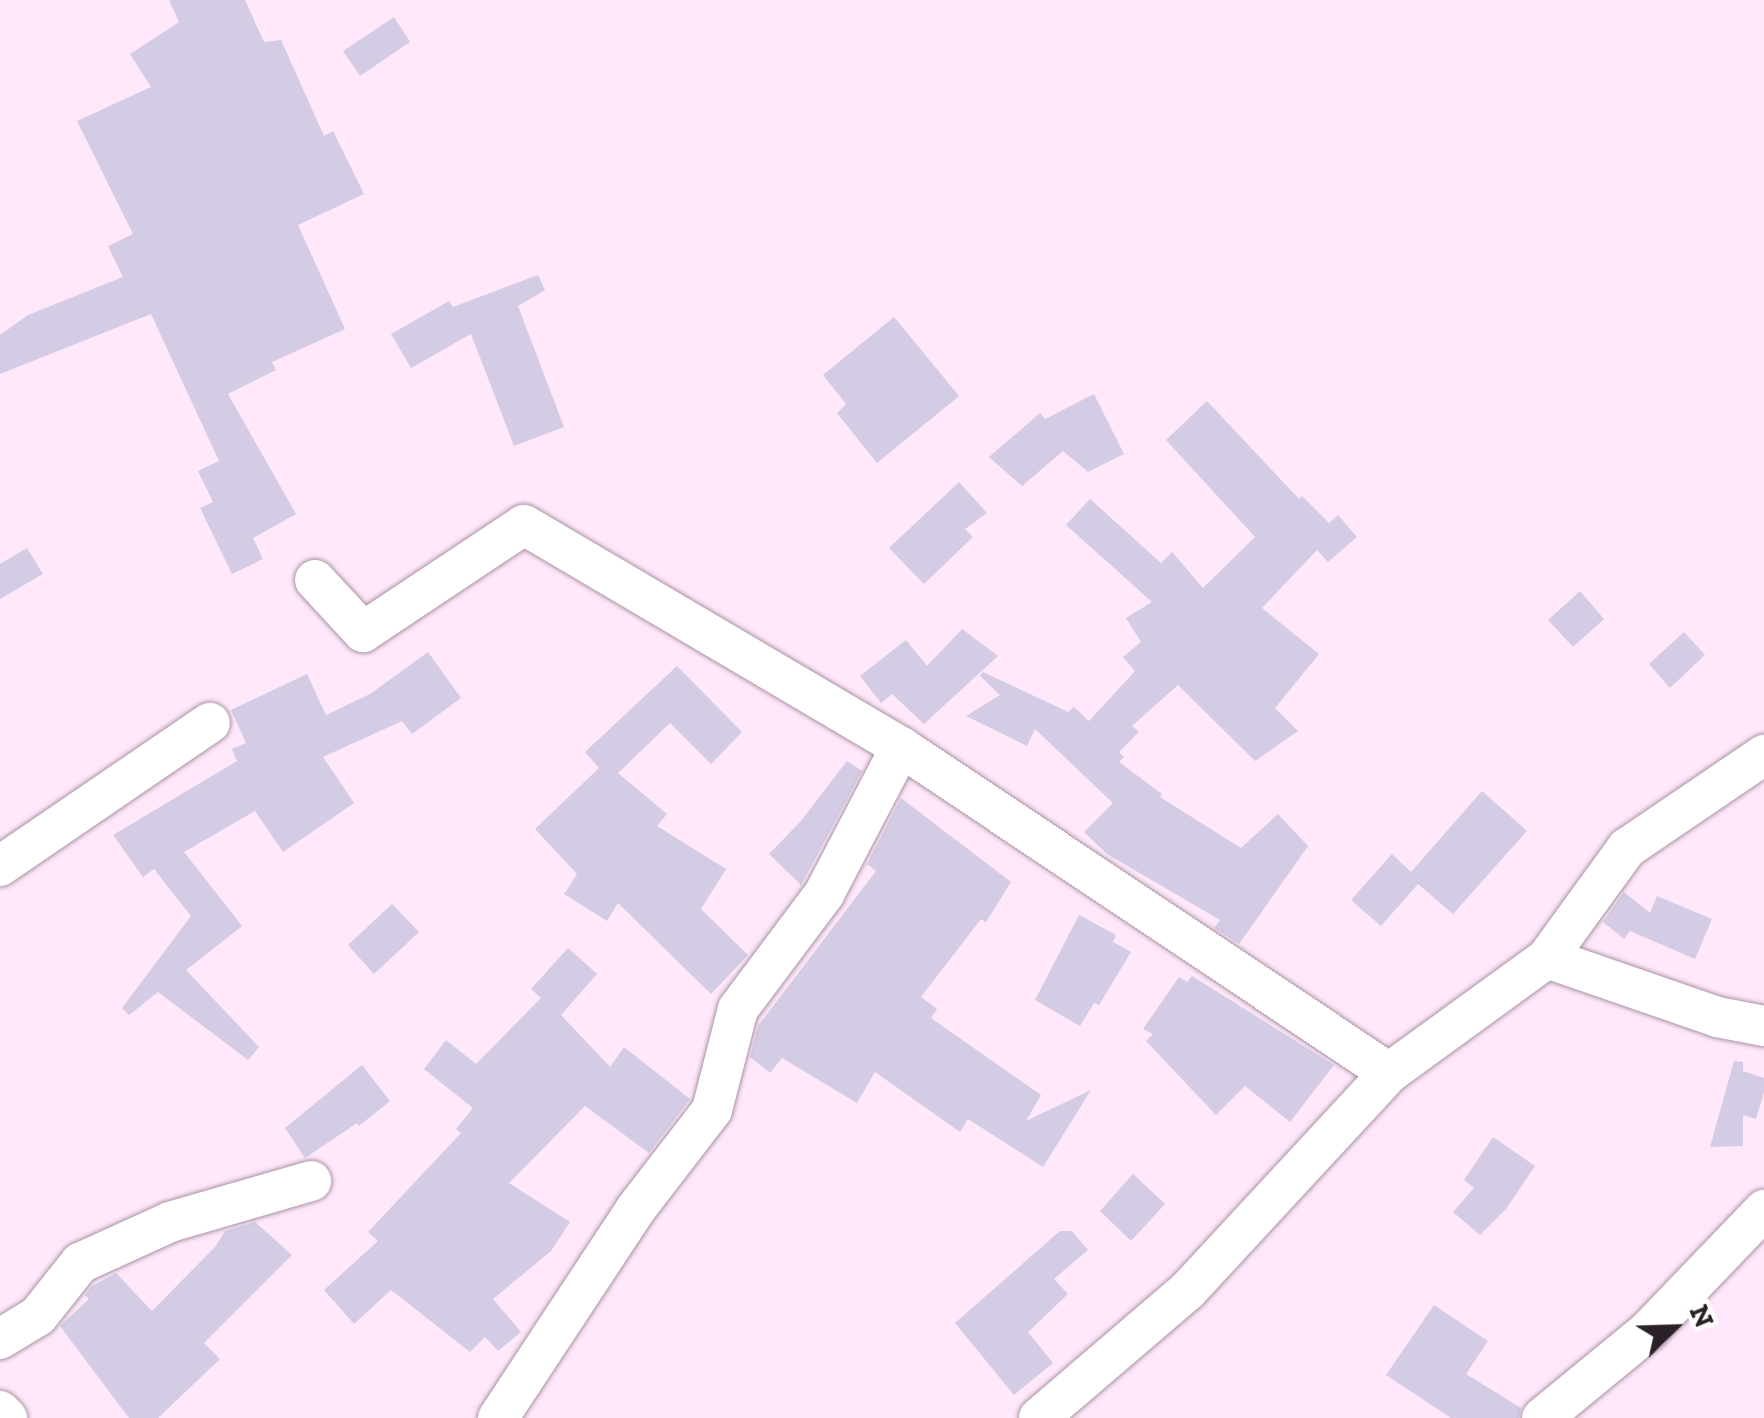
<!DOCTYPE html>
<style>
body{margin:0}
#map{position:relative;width:1764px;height:1418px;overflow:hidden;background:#ffe8fa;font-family:"Zilla Slab",serif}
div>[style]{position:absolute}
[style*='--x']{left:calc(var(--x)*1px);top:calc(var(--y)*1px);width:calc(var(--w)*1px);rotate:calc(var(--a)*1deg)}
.building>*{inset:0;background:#d3cce4}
.roads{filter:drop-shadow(0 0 2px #a893a4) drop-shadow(0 0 2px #a893a4)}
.minor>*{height:40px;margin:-20px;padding:0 20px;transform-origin:20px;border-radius:20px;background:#fff}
span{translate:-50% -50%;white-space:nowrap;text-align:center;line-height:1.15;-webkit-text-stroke:8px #fdfdfd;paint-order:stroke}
.north{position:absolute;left:1624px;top:1278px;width:100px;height:100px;-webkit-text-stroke:8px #fdfdfd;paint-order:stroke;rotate:67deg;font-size:28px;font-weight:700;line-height:40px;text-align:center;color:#292127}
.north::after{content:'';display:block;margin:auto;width:35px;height:45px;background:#292127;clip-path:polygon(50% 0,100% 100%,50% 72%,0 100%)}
</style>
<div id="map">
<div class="building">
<div style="clip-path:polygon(169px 0,245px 0,264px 42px,281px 40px,324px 136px,333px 131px,364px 194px,298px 225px,345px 329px,272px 362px,276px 370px,228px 394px,296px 514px,253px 538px,263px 559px,232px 574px,200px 508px,213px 502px,198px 471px,219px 461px,151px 314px,0 374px,0 335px,28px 315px,123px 277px,108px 246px,133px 234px,77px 121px,151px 87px,130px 54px,179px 22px)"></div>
<div style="clip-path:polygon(394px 17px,410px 42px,360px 76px,343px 51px)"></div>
<div style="clip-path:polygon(538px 275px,545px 290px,518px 306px,564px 427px,514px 446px,471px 334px,411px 368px,391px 334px,449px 301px,453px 307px)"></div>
<div style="clip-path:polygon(894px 317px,959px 396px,877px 463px,837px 413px,846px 404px,823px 375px)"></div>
<div style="clip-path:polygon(1094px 394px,1124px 454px,1088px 472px,1063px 451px,1022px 486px,989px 457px,1040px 413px,1045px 419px)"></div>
<div style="clip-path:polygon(1207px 401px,1299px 499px,1302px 496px,1329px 523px,1338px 515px,1357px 537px,1328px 562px,1317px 550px,1262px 608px,1319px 654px,1275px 708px,1298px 731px,1255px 761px,1178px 685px,1132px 726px,1139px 732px,1119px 752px,1124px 757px,1119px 762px,1162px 794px,1160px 797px,1241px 848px,1278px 814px,1308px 846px,1239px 944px,1214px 928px,1220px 920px,1107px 854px,1084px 832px,1113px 803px,1035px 729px,1027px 746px,966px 716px,1000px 695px,980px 676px,983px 672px,1068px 712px,1074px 707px,1089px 721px,1135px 671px,1123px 657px,1141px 642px,1126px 618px,1152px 602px,1066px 525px,1090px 499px,1161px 563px,1172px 552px,1203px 588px,1255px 537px,1166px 440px)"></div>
<div style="clip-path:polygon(959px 482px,987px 513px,965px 529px,973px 537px,924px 584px,889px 548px)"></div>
<div style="clip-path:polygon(27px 548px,43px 574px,0 599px,0 564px)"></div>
<div style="clip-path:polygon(1580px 591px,1604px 619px,1573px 647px,1548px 620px)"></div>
<div style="clip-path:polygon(962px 629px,998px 656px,924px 724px,892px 694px,881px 703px,860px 676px,906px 640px,927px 666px)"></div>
<div style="clip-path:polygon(1684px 632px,1705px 655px,1670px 688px,1649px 664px)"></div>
<div style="clip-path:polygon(428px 652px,461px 698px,412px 734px,402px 721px,323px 757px,354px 803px,283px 852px,255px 811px,184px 852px,242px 926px,186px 970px,259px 1047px,248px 1060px,158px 992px,129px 1015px,122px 1008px,191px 916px,154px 869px,143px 877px,113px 835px,237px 761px,232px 749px,246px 743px,231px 710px,307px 674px,326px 715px,370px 694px)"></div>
<div style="clip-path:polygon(677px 666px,742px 732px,711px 764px,670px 723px,618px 773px,667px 814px,657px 826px,726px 869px,701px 909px,748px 955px,711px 994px,618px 903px,607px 921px,564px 894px,577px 874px,535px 829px,599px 768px,585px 752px)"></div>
<div style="clip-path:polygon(847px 761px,862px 771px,801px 885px,769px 854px,801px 821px)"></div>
<div style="clip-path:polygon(1482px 791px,1527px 831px,1453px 914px,1418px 884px,1381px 926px,1351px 900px,1392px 854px,1411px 872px)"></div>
<div style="clip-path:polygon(901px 798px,1011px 882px,986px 922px,981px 919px,921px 997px,937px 1009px,931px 1018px,1041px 1095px,1026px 1121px,1091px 1090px,1043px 1167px,968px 1119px,960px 1132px,875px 1072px,857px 1103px,782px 1058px,770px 1073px,750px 1057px,758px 1026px,876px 871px,867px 864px)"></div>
<div style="clip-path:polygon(1624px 892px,1650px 913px,1657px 896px,1712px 919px,1695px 959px,1630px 931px,1624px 939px,1603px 922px)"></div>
<div style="clip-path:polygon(392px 904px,419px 932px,374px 974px,348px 945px)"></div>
<div style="clip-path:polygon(1079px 915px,1116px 935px,1113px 942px,1131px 952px,1099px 1005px,1094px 1003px,1080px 1026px,1035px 1000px)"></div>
<div style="clip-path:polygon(568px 948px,597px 974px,561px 1015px,610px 1067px,624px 1047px,690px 1099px,649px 1153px,585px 1106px,509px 1183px,570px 1222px,551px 1251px,493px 1299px,521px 1332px,498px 1351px,485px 1337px,470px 1352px,391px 1290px,354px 1324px,324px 1290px,378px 1241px,368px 1232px,461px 1133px,456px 1129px,473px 1108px,424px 1069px,446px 1040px,476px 1064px,541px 998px,531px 989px)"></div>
<div style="clip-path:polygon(1192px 976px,1334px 1065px,1290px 1122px,1245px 1086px,1216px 1115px,1146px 1041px,1153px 1034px,1143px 1029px,1179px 977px,1187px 982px)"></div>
<div style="clip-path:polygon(1734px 1061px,1743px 1062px,1743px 1071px,1764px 1078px,1764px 1092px,1756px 1119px,1743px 1115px,1743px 1146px,1710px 1147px)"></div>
<div style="clip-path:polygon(362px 1065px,390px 1101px,359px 1126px,357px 1123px,305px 1158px,285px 1128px)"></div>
<div style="clip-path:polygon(1493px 1137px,1535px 1166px,1506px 1209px,1480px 1235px,1453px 1212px,1474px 1188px,1464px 1180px)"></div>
<div style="clip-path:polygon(1133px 1174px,1165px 1204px,1131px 1241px,1100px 1211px)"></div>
<div style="clip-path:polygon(255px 1222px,292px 1255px,204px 1343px,220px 1359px,158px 1418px,129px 1418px,60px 1326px,89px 1299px,85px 1295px,92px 1286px,116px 1273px,152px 1311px,215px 1247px,225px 1231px)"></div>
<div style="clip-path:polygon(1060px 1231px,1072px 1231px,1088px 1250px,1054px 1279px,1068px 1294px,1028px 1332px,1053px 1363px,1014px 1395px,955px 1323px)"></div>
<div style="clip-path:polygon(1434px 1305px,1488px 1341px,1466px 1374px,1521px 1408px,1519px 1418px,1451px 1418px,1386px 1375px)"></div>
</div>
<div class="roads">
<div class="minor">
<div style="--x:315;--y:580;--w:71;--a:47.3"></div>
<div style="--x:363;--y:632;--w:193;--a:-33.6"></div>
<div style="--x:524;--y:525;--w:438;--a:30.5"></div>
<div style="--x:901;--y:747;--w:587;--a:33.74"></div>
<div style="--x:1389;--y:1073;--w:297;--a:132.8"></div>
<div style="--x:1187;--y:1291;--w:195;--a:139.4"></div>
<div style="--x:0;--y:866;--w:254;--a:-34.3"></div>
<div style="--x:1547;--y:958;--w:180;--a:19.1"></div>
<div style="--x:1717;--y:1017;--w:48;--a:10.8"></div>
<div style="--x:1389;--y:1073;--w:195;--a:-36"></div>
<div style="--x:1547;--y:958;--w:136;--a:-54"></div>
<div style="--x:1627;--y:848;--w:166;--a:-34.2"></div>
<div style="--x:0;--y:1339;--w:44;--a:-31.2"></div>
<div style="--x:38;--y:1316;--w:68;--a:-51.6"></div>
<div style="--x:80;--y:1263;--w:99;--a:-24.5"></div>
<div style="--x:170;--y:1222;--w:147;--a:-16.2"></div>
<div style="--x:0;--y:1411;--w:10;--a:45"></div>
<div style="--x:498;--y:1418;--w:249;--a:-56.6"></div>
<div style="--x:635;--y:1210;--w:126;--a:-52.4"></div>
<div style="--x:712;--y:1110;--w:104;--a:-75.6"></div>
<div style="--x:738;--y:1009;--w:144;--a:-53.2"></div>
<div style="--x:824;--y:894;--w:166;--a:-62.4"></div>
<div style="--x:1542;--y:1418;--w:137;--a:-39.4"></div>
<div style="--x:1648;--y:1331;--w:168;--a:-46.2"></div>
</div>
</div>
<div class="north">N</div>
</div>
